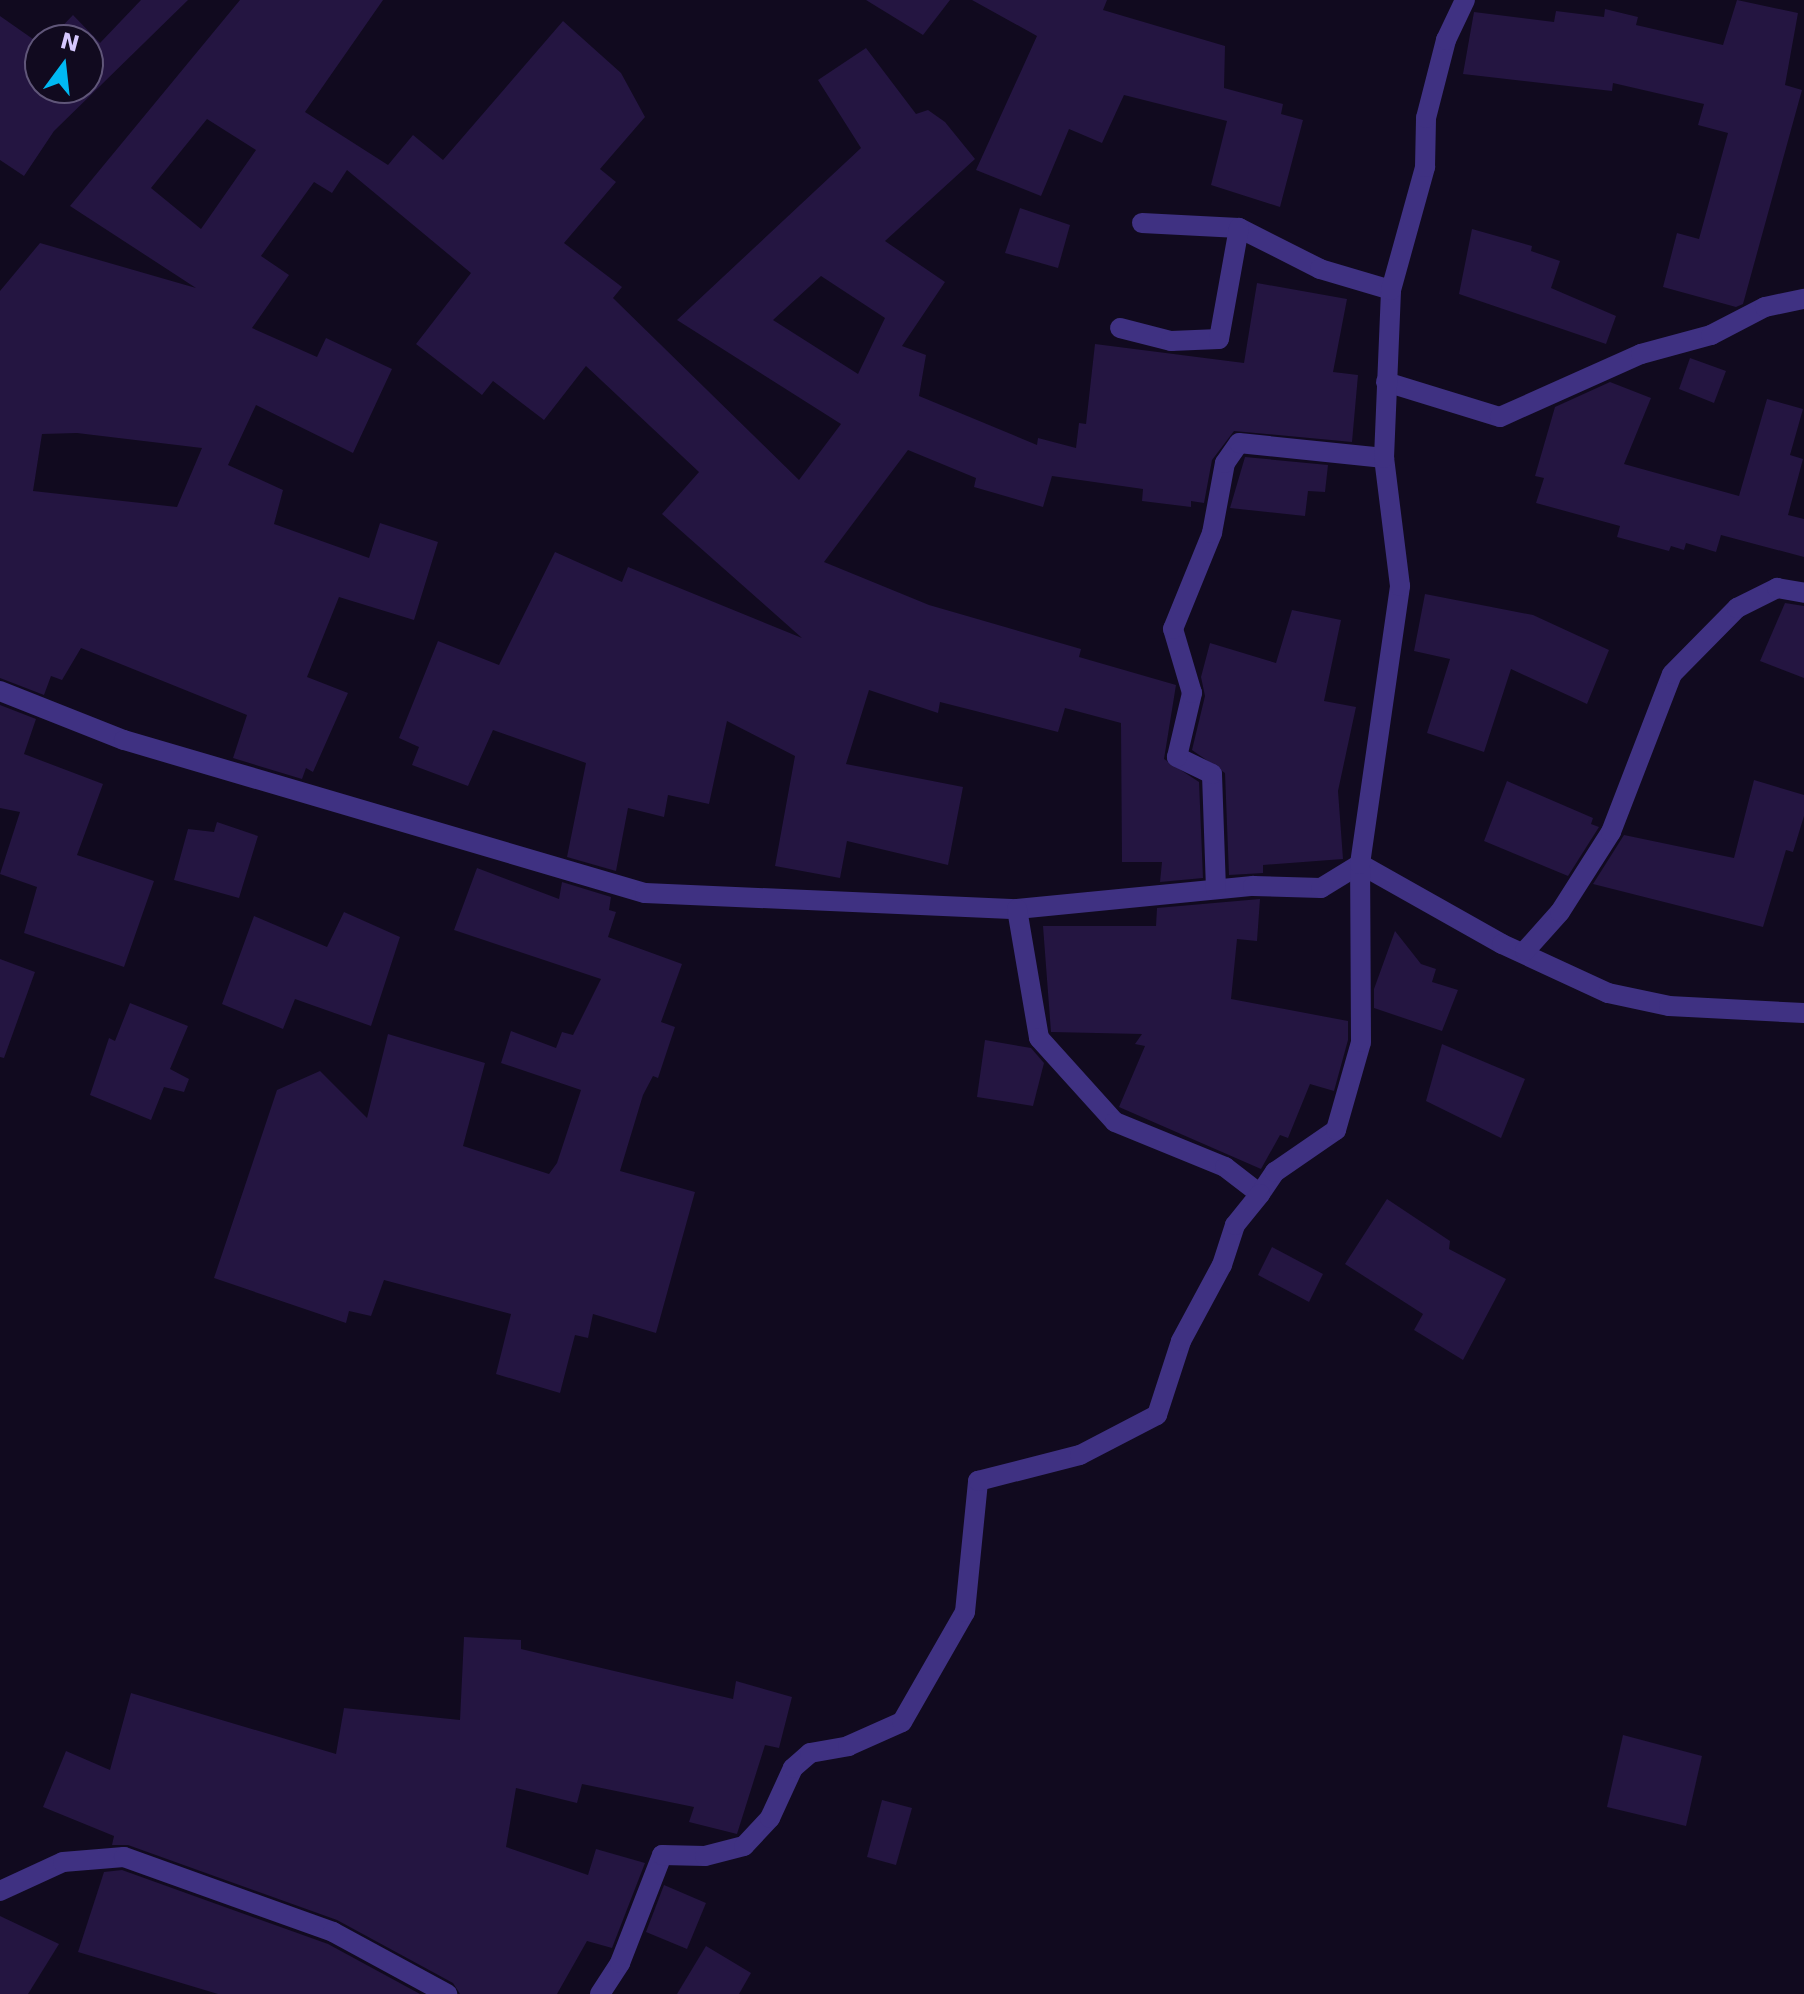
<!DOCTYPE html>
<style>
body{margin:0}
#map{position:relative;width:1804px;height:1994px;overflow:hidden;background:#110a1f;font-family:"DejaVu Sans",sans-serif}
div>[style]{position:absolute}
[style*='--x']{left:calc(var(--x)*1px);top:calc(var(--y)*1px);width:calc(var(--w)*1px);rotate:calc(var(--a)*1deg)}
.building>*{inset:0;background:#241541}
.minor>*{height:20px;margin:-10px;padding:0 10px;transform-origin:10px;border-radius:10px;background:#3f3182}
span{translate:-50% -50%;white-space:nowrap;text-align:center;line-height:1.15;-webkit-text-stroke:7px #110a1f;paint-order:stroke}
.north{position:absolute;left:24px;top:24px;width:80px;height:80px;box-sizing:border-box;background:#110a1f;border:2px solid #605679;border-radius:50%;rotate:15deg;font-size:22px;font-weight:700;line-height:32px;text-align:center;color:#d6c8ff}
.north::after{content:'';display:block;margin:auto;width:28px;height:36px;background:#00b9f3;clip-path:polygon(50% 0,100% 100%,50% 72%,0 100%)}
</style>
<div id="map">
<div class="building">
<div style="clip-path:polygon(141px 0,188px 0,54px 131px,24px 176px,0 160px,0 16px,40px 44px,40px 88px,88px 88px,88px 40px,49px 40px,73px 15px,100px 43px)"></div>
<div style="clip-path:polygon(evenodd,240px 0,383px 0,305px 112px,388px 165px,413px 135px,443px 160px,563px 21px,621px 73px,645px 117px,600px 169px,616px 182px,564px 243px,622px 287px,613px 298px,799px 480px,841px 424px,677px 320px,861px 148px,818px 80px,866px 48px,916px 114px,928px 110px,945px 122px,975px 159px,885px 241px,945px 282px,902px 346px,926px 355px,919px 396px,1037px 445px,1038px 438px,1076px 448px,1079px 423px,1086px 424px,1095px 344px,1244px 363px,1257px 283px,1347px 299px,1333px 372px,1358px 375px,1352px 442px,1234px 431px,1212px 460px,1204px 503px,1191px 501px,1191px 507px,1142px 501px,1143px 489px,1052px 476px,1043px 507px,974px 487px,976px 478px,908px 450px,824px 562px,929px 605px,1081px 649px,1079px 657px,1176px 685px,1164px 759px,1199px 782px,1203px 878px,1160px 882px,1162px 862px,1122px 862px,1121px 723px,1065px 708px,1058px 732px,940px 702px,938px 713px,869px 690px,846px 764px,963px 787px,948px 865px,847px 841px,840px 878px,775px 866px,795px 756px,727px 721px,709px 804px,668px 795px,664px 817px,628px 808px,616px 871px,567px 857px,586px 763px,493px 730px,468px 786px,412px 765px,419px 747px,399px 738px,438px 641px,499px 665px,555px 552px,622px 582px,628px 567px,802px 638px,662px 514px,699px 472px,586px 366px,544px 420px,493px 381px,482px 395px,416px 344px,471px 273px,347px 170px,332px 193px,314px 182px,261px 256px,289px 275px,252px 328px,317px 357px,326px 338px,392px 369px,353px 453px,256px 405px,228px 465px,283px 490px,274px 524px,369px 558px,380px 523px,438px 542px,414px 620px,339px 597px,307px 677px,348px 693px,313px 772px,306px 768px,302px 779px,233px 758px,247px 715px,81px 648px,62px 680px,51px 676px,44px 695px,0 678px,0 291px,40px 243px,196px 288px,70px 206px,240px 0,207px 119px,256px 150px,201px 229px,151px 188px,207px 119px,240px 0,821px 276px,885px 318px,858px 374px,773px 320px,821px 276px,240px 0,77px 433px,202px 448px,177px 507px,33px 491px,42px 434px,77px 433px)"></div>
<div style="clip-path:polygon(866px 0,950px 0,923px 35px)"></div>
<div style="clip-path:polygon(972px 0,1107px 0,1103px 10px,1225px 46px,1224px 88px,1283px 104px,1281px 114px,1303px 120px,1280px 207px,1211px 185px,1227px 121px,1124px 95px,1102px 143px,1069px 129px,1041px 196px,976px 170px,1037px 36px)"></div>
<div style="clip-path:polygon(1737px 0,1798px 13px,1785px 85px,1802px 90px,1743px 304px,1736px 307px,1663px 287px,1677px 233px,1699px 239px,1728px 133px,1698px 125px,1704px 104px,1613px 83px,1612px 91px,1463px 74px,1474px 12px,1554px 22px,1556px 11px,1604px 17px,1605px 9px,1638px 17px,1636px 25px,1723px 45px)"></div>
<div style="clip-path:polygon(1020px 208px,1070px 225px,1058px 268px,1005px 253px)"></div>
<div style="clip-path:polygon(1472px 229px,1532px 246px,1531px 251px,1560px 261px,1551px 288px,1616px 316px,1606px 344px,1459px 294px)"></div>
<div style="clip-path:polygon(1690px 358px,1726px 371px,1714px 403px,1679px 389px)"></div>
<div style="clip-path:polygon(1610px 382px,1651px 398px,1624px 464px,1739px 496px,1767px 399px,1803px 409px,1790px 455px,1803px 459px,1788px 515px,1804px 519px,1804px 557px,1721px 535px,1716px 552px,1686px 543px,1684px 550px,1671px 546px,1669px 551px,1617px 537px,1620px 526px,1536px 503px,1544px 478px,1535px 476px,1555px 407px)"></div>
<div style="clip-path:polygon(1245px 457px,1328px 465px,1325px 492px,1308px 491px,1305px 516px,1230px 508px)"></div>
<div style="clip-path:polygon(1425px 594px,1533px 615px,1609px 650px,1587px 704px,1511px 669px,1484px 752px,1427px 733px,1450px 659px,1414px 651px)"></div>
<div style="clip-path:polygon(1785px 603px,1804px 606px,1804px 678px,1760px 661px)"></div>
<div style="clip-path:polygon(1292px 610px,1341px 620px,1324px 701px,1356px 707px,1338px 791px,1343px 859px,1263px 865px,1263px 873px,1229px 875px,1225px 773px,1192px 750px,1205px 696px,1201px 677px,1210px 643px,1276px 663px)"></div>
<div style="clip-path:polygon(0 705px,36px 719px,24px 754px,103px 784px,77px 855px,154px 881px,124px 967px,24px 933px,37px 887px,0 874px,20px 812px,0 808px)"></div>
<div style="clip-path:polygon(1754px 780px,1804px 795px,1804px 816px,1793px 852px,1786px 850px,1763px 927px,1593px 884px,1624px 835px,1734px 858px)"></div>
<div style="clip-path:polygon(1507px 781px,1593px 818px,1591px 824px,1599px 827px,1568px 876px,1484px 841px)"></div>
<div style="clip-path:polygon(217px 822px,258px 836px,239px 898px,174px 880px,188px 829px,214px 832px)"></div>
<div style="clip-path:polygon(477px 868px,559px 899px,562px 882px,611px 897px,609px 910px,616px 912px,608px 937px,682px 964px,661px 1022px,675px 1027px,658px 1078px,653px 1076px,643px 1095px,620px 1171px,695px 1192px,656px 1333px,593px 1314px,588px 1338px,575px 1335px,560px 1393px,496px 1374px,511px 1314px,384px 1280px,371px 1316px,349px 1311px,346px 1323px,214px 1278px,277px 1090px,320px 1071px,367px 1118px,388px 1034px,485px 1063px,463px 1146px,549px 1174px,557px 1163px,581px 1090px,501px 1063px,511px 1031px,556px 1048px,562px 1032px,573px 1035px,601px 979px,454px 930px)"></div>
<div style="clip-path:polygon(1260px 899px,1257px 941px,1237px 939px,1231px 999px,1348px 1021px,1348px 1040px,1334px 1091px,1310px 1084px,1288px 1138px,1280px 1135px,1261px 1169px,1119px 1107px,1145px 1046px,1135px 1044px,1142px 1034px,1051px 1032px,1043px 926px,1156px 926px,1157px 908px)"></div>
<div style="clip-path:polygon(344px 912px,400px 937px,371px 1026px,295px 999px,283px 1029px,222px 1004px,254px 916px,327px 947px)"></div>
<div style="clip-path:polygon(1395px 931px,1421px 964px,1436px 969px,1432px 982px,1458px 990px,1442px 1031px,1374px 1008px,1374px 989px)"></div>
<div style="clip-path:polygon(0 959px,35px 972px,4px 1058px,0 1057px)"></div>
<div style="clip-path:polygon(130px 1003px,188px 1026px,170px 1069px,189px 1079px,184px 1092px,164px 1087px,151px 1120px,90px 1095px,109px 1038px,115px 1041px)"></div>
<div style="clip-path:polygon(985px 1040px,1031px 1048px,1044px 1063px,1033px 1106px,977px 1097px)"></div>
<div style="clip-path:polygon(1442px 1044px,1525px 1079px,1501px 1138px,1426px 1101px)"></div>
<div style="clip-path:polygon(1387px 1199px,1450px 1241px,1449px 1249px,1506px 1279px,1463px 1360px,1414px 1330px,1423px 1314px,1345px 1264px)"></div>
<div style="clip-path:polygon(1272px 1247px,1323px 1274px,1309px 1302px,1258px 1275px)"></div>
<div style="clip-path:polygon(464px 1637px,521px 1640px,521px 1649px,733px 1699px,736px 1681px,792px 1697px,779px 1748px,765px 1745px,737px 1834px,689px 1822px,694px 1807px,582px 1784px,577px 1803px,516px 1788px,506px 1847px,588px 1875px,596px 1849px,645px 1863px,612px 1948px,587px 1941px,557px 1994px,460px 1994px,453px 1983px,337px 1920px,128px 1845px,112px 1845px,114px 1836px,43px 1807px,66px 1751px,110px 1770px,131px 1693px,336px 1754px,344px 1708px,460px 1720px)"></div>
<div style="clip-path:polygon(1623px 1735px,1702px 1756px,1686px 1826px,1607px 1807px)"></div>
<div style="clip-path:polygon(882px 1800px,912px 1808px,896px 1865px,867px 1857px)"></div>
<div style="clip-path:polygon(122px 1870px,328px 1944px,420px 1994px,218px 1994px,78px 1952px,104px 1872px)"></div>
<div style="clip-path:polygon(664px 1885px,706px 1903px,687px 1949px,646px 1932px)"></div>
<div style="clip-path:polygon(0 1916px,59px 1944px,28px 1994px,0 1994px)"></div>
<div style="clip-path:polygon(706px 1946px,751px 1973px,739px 1994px,677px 1994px)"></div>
</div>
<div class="minor">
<div style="--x:1142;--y:223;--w:97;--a:3"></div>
<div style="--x:1239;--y:228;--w:91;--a:26.8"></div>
<div style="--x:1320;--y:269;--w:74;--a:16.5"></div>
<div style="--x:1120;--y:328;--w:53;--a:14.3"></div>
<div style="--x:1171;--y:341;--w:48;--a:-2.4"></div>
<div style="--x:1219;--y:339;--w:113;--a:-79.8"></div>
<div style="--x:1386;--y:382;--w:119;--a:17.1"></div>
<div style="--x:1500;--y:417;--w:154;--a:-24.1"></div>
<div style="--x:1641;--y:354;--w:73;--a:-15.2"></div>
<div style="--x:1711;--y:335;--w:61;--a:-27.4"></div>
<div style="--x:1765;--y:307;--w:40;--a:-12"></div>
<div style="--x:0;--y:691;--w:133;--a:21.6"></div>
<div style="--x:124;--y:740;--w:543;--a:16.37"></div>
<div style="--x:645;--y:893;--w:372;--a:2.5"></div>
<div style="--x:1017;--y:909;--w:237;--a:-5.6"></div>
<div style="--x:1253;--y:886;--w:68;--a:1.7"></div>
<div style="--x:1321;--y:888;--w:46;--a:-31.6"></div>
<div style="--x:1360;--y:864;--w:163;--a:29.4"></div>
<div style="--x:1502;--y:944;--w:117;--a:24.8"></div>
<div style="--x:1608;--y:993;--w:62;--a:12"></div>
<div style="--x:1669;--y:1006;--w:135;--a:3"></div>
<div style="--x:1216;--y:889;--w:115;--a:-92"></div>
<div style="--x:1212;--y:774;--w:39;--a:-154"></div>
<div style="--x:1177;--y:757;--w:66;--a:-76.8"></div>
<div style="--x:1192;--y:693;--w:67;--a:-106.5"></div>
<div style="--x:1173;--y:629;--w:104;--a:-67.9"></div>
<div style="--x:1212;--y:533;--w:71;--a:-79.5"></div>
<div style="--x:1225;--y:463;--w:24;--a:-55"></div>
<div style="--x:1239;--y:443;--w:146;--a:5.9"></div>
<div style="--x:1017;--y:909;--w:131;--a:80.3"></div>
<div style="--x:1039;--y:1038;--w:113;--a:47.9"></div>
<div style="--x:1115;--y:1122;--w:119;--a:22.2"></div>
<div style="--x:1225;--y:1167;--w:44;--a:37.6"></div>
<div style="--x:1260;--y:1194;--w:27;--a:-56"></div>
<div style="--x:1275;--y:1172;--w:74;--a:-34.5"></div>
<div style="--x:1336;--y:1130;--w:91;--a:-74.1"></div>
<div style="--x:1361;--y:1042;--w:178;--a:-90.3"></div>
<div style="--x:1360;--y:864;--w:281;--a:-81.8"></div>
<div style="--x:1400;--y:586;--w:129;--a:-97.1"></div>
<div style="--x:1384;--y:458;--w:168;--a:-87.6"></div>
<div style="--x:1391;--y:290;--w:128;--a:-74.5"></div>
<div style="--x:1425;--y:167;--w:49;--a:-88.8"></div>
<div style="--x:1426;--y:118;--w:81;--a:-75.6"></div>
<div style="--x:1446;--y:40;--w:44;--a:-64.6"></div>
<div style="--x:1525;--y:951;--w:52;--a:-48.1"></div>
<div style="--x:1560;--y:912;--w:95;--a:-57.5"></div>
<div style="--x:1611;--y:832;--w:169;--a:-68.9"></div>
<div style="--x:1672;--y:674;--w:93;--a:-45.4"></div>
<div style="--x:1737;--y:608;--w:45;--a:-26.6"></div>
<div style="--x:1777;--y:588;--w:27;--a:10"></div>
<div style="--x:0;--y:1891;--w:69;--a:-24.7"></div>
<div style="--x:63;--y:1862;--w:61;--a:-4.7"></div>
<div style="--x:124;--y:1857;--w:222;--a:19.7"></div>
<div style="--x:333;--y:1932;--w:130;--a:28.5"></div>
<div style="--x:600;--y:1994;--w:37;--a:-57"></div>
<div style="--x:620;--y:1963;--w:116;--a:-68.7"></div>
<div style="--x:662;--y:1855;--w:43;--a:1.3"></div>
<div style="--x:705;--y:1856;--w:40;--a:-14.4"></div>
<div style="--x:744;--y:1846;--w:38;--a:-47"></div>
<div style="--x:770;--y:1818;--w:55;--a:-65.3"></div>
<div style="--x:793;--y:1768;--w:23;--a:-41"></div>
<div style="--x:810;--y:1753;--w:39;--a:-10"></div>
<div style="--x:848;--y:1746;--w:59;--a:-24"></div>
<div style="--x:902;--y:1722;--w:127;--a:-60.2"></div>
<div style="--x:965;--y:1612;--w:132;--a:-84.3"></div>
<div style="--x:978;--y:1481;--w:105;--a:-14.3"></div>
<div style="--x:1080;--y:1455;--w:87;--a:-27.5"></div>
<div style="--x:1157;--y:1415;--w:78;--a:-72"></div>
<div style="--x:1181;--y:1341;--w:86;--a:-61.7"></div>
<div style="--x:1222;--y:1265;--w:42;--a:-72"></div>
<div style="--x:1235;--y:1225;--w:40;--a:-51"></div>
</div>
<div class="north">N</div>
</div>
